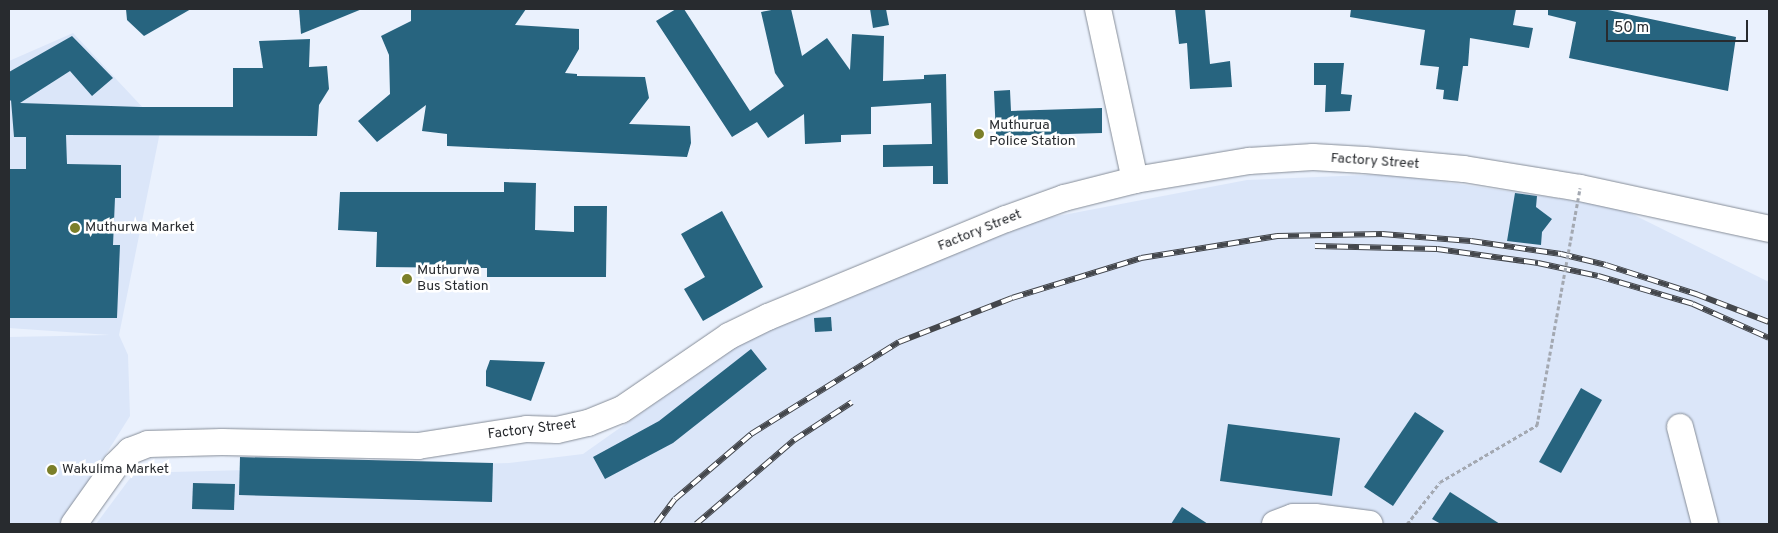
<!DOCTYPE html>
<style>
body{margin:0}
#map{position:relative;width:1778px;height:533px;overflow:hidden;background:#eaf1fd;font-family:Overpass,sans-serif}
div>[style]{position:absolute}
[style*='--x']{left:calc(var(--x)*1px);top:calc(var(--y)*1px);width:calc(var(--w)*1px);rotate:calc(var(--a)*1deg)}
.built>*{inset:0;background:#dbe6f9}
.building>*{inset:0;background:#27647f}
.path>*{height:3px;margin-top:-1.5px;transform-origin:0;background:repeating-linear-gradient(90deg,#a3a8b1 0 4px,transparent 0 6.5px)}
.roads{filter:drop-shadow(0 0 1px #868d98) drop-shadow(0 0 1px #868d98)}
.minor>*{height:26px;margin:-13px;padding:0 13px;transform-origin:13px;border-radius:13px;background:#fff}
.rail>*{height:5.5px;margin-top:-2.75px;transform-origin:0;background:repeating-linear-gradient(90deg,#fff 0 11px,#44474c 0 22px);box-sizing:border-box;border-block:1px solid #44474c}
.path-bridge>*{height:3px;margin-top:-1.5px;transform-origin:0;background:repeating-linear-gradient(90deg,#a3a8b1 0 4px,transparent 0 6.5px)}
.dots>*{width:14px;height:14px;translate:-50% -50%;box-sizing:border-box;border:2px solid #fff;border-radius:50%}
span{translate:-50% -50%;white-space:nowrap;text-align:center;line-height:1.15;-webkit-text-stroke:5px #fff;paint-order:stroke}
.poi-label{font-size:14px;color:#282b2f}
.left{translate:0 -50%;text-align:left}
.street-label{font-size:14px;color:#282b2f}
.frame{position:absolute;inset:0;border:10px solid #282b2f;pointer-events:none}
.scale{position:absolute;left:1606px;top:20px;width:142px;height:22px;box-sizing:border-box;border:2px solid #282b2f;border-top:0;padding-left:6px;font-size:15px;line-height:18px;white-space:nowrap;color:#282b2f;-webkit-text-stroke:4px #fff;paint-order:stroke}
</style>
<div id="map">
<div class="built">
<div style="clip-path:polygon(73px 33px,161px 127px,119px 335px,128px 355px,130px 416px,62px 524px,9px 524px,9px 337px,110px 335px,9px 328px,9px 61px)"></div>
<div style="clip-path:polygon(1389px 174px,1618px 207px,1769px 282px,1769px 524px,96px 524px,134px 473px,509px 463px,583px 454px,754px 333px,1042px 219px,1247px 180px)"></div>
</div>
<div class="building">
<div style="clip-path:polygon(126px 9px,191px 9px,144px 36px,127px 20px)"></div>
<div style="clip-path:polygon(299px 9px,362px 9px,301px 34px)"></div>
<div style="clip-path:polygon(411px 9px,526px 9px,515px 25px,579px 29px,579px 49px,565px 73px,577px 74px,577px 76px,645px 77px,649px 98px,629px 124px,690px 126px,691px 143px,687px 157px,447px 146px,447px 134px,422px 131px,426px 105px,377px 142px,358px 121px,390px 94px,389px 55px,381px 36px,411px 21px)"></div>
<div style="clip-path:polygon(676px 9px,684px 9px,750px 111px,784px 86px,775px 73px,761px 12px,777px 9px,791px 9px,802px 56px,827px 38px,850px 70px,852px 34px,884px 36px,883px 81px,924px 79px,924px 75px,946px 74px,948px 184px,933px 184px,933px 166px,883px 167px,883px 145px,932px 144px,931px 103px,871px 107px,871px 134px,841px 135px,841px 142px,805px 144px,804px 114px,768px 138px,757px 122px,732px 137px,656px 21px)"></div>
<div style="clip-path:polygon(870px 9px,886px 9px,889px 25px,873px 28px)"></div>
<div style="clip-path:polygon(1175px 9px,1205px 9px,1210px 64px,1230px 61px,1232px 87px,1190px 89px,1187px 43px,1179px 44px)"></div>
<div style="clip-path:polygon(1351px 9px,1516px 9px,1513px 25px,1533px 28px,1529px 48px,1470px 38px,1468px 66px,1463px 66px,1458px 101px,1443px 99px,1444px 90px,1436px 89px,1439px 67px,1420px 65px,1425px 30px,1350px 17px)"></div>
<div style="clip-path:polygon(1548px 9px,1603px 9px,1736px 37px,1728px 91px,1569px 58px,1576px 22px,1548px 15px)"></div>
<div style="clip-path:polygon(72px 36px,113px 78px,92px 96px,70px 71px,20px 103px,141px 107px,233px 107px,233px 68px,263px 68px,259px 41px,310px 39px,309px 67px,327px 66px,329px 89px,319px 105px,317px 136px,66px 135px,67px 164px,121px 165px,121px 198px,115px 198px,113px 245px,120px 245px,117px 318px,9px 318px,9px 169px,26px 169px,26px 137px,14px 137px,11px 100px,9px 102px,9px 72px)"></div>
<div style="clip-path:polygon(1314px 63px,1344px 63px,1341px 94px,1352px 95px,1350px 111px,1325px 112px,1326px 85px,1314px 85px)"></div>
<div style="clip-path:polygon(1010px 90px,1011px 111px,1102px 108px,1102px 133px,996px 136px,994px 91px)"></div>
<div style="clip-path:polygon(504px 182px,536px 183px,535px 230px,574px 232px,574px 206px,607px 206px,606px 277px,487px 277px,487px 268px,376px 267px,377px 232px,338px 230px,340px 192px,504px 192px)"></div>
<div style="clip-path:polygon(1515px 193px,1537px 196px,1536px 207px,1552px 219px,1542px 232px,1541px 245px,1507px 241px)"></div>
<div style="clip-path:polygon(722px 211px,763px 287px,703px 321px,684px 289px,705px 277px,681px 234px)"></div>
<div style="clip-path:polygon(831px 317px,832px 331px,815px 332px,814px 318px)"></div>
<div style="clip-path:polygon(751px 349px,767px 369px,673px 443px,605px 479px,593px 457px,659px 421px)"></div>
<div style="clip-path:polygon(490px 360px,545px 362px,531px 401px,486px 386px,486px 371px)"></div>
<div style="clip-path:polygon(1581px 388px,1602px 400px,1561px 473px,1539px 462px)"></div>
<div style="clip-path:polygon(1415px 412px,1444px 431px,1393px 506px,1364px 487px)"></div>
<div style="clip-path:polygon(1228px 424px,1340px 438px,1332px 496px,1220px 481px)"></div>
<div style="clip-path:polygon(240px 457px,493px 463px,492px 502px,239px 495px)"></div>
<div style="clip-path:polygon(193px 483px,235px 484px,234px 510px,192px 509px)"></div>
<div style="clip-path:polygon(1450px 492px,1500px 524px,1441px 524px,1432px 519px)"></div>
<div style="clip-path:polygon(1182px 507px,1208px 524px,1171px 524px)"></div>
</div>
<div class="path">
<div style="--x:1407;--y:524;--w:53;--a:-51.8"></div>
<div style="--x:1440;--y:482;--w:113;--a:-30.4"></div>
</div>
<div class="roads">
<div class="minor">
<div style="--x:1098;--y:9;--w:175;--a:77.8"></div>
<div style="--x:1680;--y:427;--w:100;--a:75.5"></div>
<div style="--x:74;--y:524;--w:72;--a:-54.6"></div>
<div style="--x:116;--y:465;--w:20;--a:-45"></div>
<div style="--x:130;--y:451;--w:19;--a:-21"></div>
<div style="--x:148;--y:444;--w:74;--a:-1.5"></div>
<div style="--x:222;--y:442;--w:196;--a:1.2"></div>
<div style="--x:418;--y:446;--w:110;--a:-8.9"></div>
<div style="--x:527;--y:429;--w:30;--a:2"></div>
<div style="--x:557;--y:430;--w:32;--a:-13"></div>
<div style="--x:588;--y:423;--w:35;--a:-22"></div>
<div style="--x:621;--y:410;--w:131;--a:-34.4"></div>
<div style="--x:729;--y:336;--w:43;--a:-26"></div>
<div style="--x:768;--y:317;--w:257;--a:-22.4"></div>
<div style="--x:1006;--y:219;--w:62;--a:-19.9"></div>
<div style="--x:1064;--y:198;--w:73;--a:-14.2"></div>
<div style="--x:1135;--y:180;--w:116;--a:-9.5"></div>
<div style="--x:1249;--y:161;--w:64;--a:-3.6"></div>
<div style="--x:1313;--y:157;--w:52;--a:3.3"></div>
<div style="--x:1365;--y:160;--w:99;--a:5.2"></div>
<div style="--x:1464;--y:169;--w:118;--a:9.3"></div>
<div style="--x:1580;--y:188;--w:193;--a:12.2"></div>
<div style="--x:1275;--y:524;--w:19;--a:-21"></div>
<div style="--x:1293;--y:517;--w:22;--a:0"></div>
<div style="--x:1315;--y:517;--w:55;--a:7.3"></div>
</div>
</div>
<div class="rail">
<div style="--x:1315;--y:246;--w:122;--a:1.4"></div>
<div style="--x:1437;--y:249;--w:102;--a:7.9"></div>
<div style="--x:1538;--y:263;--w:61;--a:12.2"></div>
<div style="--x:1598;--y:276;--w:99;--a:16.4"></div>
<div style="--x:1693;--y:304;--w:83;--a:24.1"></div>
<div style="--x:656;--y:524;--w:31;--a:-53"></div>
<div style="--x:675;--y:499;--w:100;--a:-40.5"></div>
<div style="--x:751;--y:434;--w:174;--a:-31.9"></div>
<div style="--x:899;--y:342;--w:121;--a:-21.3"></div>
<div style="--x:1012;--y:298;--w:135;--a:-17.2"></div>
<div style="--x:1141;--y:258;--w:138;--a:-9.2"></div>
<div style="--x:1277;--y:236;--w:105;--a:-1.1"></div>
<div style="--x:1382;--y:234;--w:89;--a:4.5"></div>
<div style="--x:1471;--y:241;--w:91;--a:8.2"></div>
<div style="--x:1561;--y:254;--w:46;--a:13.7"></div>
<div style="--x:1606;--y:265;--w:95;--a:17.9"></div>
<div style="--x:1696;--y:294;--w:78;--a:21"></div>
<div style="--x:696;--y:524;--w:129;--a:-40.6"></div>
<div style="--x:794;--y:440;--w:69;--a:-33.2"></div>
</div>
<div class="path-bridge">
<div style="--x:1537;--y:425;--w:241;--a:-79.7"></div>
</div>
<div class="dots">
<div style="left:979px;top:134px;background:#7b7f29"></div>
<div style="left:75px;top:228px;background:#7b7f29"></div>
<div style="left:407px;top:279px;background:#7b7f29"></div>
<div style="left:52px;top:470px;background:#7b7f29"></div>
</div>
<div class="poi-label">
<span class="left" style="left:989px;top:134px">Muthurua<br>Police Station</span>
<span class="left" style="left:85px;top:228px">Muthurwa Market</span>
<span class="left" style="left:417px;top:279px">Muthurwa<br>Bus Station</span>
<span class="left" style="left:62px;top:470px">Wakulima Market</span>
</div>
<div class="street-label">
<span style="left:1375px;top:162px;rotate:4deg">Factory Street</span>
<span style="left:980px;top:231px;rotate:-22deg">Factory Street</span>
<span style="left:532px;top:430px;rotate:-7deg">Factory Street</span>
</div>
<div class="frame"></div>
<div class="scale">50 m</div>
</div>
